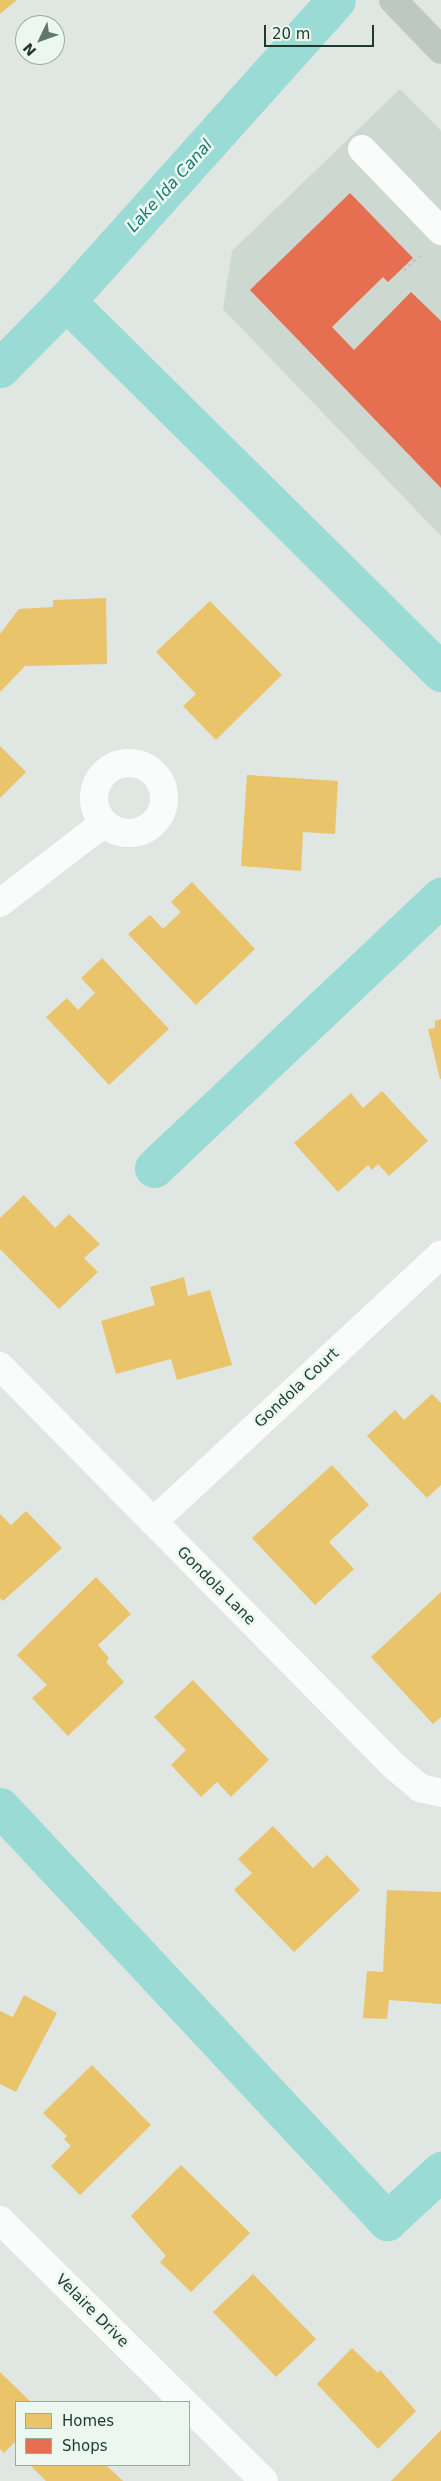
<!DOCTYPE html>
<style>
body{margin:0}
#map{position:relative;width:441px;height:2481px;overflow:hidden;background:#e0e6e2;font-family:"DejaVu Sans",sans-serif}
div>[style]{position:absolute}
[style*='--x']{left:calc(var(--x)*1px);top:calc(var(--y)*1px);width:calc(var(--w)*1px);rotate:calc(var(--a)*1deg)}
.built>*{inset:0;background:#cdd8d1}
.homes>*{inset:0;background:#e9c46a}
.shops>*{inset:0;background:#e76f51}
.canal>*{height:39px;margin:-19.5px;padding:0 19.5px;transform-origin:19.5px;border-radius:19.5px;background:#9adcd5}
.path>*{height:3px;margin-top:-1.5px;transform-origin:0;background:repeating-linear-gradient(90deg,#bdc8c2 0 2.5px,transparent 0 6.5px)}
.minor>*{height:28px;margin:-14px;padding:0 14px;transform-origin:14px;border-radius:14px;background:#fafbfb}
.minor>.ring{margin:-14px;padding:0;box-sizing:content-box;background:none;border:28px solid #fafbfb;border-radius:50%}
.major>*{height:28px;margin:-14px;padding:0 14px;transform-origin:14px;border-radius:14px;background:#bec8c2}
span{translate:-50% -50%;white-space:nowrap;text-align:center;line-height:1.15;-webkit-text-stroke:5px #ecf7ef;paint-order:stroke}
.street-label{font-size:15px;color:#1c3b2c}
.water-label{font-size:16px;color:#117c75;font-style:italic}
.legend{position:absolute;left:15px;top:2401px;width:175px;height:65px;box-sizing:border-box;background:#ecf7ef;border:1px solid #99aca1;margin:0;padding:6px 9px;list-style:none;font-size:15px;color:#1c3b2c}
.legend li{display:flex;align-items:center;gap:10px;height:25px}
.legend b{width:25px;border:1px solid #99aca1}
.north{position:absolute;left:15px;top:15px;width:50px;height:50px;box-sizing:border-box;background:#ecf7ef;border:1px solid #99aca1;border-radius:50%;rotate:228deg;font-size:14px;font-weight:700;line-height:20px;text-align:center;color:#1c3b2c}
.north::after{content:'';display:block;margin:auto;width:18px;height:22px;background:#61776c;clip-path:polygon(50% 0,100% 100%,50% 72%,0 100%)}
.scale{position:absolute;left:264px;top:25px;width:110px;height:22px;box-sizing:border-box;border:2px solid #1c3b2c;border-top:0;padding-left:6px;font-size:15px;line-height:18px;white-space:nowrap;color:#1c3b2c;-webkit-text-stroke:4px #ecf7ef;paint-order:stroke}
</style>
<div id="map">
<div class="built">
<div style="clip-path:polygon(400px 89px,441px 131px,441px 536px,223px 309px,232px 251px)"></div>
</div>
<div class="homes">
<div style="clip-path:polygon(0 0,17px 0,0 14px)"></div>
<div style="clip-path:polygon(106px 598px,107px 664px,25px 666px,0 692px,0 634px,19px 609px,53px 607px,53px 600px)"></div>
<div style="clip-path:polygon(210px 601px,282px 675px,216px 740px,183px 706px,196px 694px,156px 652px)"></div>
<div style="clip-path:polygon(0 746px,26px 772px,0 798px)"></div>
<div style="clip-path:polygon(247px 775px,338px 781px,335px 834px,303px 832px,301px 871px,241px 866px)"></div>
<div style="clip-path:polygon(192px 882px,255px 949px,196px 1005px,128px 934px,150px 915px,163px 929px,181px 912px,171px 902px)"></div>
<div style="clip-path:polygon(102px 958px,169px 1029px,109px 1085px,46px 1017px,67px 998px,78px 1010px,95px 993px,81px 978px)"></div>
<div style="clip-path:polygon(441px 1019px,441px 1079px,440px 1079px,428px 1029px,435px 1028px,435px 1021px)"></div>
<div style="clip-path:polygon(382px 1091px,428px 1141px,389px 1176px,378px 1164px,372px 1170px,368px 1165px,338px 1192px,294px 1143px,351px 1093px,363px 1108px)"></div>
<div style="clip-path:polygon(24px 1195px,55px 1228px,69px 1214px,100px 1244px,84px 1258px,98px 1272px,59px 1309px,0 1249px,0 1218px)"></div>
<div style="clip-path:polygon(184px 1277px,188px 1296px,210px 1290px,232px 1365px,177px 1380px,171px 1359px,116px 1374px,101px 1321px,155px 1305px,150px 1287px)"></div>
<div style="clip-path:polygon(432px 1394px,441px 1403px,441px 1485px,427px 1498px,367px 1436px,395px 1410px,404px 1420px)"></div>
<div style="clip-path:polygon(332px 1465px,369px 1505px,329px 1542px,354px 1569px,315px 1605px,252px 1538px)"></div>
<div style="clip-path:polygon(26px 1511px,62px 1548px,3px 1601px,0 1598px,0 1514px,11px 1525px)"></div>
<div style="clip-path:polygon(96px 1577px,131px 1614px,98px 1645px,109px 1658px,106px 1662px,124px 1682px,68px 1736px,32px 1698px,47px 1685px,17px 1655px)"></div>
<div style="clip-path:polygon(441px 1592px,441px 1717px,433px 1724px,371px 1657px)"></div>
<div style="clip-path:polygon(193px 1680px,269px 1760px,231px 1797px,217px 1782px,201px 1797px,171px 1765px,186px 1750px,154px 1717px)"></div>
<div style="clip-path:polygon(273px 1826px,313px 1868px,327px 1855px,360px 1890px,294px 1952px,234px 1890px,252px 1873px,238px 1859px)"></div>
<div style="clip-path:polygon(387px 1890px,441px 1892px,441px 2004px,389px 2000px,387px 2019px,363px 2018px,367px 1971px,383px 1972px)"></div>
<div style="clip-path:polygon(24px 1995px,57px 2013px,16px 2092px,0 2084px,0 2011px,13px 2017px)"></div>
<div style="clip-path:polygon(92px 2065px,151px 2125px,80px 2195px,51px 2166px,71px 2146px,64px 2139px,67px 2136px,43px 2113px)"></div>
<div style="clip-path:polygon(181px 2165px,250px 2233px,191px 2292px,160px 2262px,166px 2256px,131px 2216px)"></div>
<div style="clip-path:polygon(253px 2274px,316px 2339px,276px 2377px,213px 2312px)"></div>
<div style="clip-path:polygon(352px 2348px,378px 2373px,380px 2370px,416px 2411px,378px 2449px,317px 2384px)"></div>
<div style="clip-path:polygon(0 2372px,31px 2402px,16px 2402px,16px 2441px,4px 2453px,0 2449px)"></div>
<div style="clip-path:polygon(441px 2430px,441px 2481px,391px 2481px)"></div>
<div style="clip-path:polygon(33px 2465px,106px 2465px,123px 2481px,46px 2481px,32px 2467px)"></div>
</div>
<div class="shops">
<div style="clip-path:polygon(350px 193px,413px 258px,388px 282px,383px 277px,332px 327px,354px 350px,411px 292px,441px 321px,441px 488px,250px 290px)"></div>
</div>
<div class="canal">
<div style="--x:66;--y:301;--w:528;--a:44.69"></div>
<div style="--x:0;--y:368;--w:94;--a:-45.4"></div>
<div style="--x:66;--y:301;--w:404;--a:-48.1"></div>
<div style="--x:154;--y:1168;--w:395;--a:-43.4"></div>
<div style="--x:0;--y:1807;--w:567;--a:46.93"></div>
<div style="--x:387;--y:2221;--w:74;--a:-42.8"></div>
</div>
<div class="path">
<div style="--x:404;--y:270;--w:22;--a:-43"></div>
</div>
<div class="minor">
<div style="--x:362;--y:149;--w:114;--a:46.1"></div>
<div class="ring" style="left:94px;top:763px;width:42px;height:42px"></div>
<div style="--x:0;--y:903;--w:131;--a:-37.6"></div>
<div style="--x:0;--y:1366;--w:561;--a:45.43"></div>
<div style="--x:394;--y:1766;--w:34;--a:40"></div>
<div style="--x:420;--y:1788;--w:22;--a:13"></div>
<div style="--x:153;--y:1522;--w:393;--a:-42.9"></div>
<div style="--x:0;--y:2220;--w:259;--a:44.7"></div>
<div style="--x:189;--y:2407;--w:105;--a:44.6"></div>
</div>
<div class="major">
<div style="--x:393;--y:0;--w:69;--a:46.2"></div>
</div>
<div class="street-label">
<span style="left:297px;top:1388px;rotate:-43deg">Gondola Court</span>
<span style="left:216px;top:1586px;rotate:45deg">Gondola Lane</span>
<span style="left:92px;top:2311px;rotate:45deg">Velaire Drive</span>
</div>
<div class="water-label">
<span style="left:170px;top:186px;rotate:-48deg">Lake Ida Canal</span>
</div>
<ul class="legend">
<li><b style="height:14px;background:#e9c46a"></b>Homes</li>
<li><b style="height:14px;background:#e76f51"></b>Shops</li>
</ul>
<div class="north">N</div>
<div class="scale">20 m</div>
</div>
